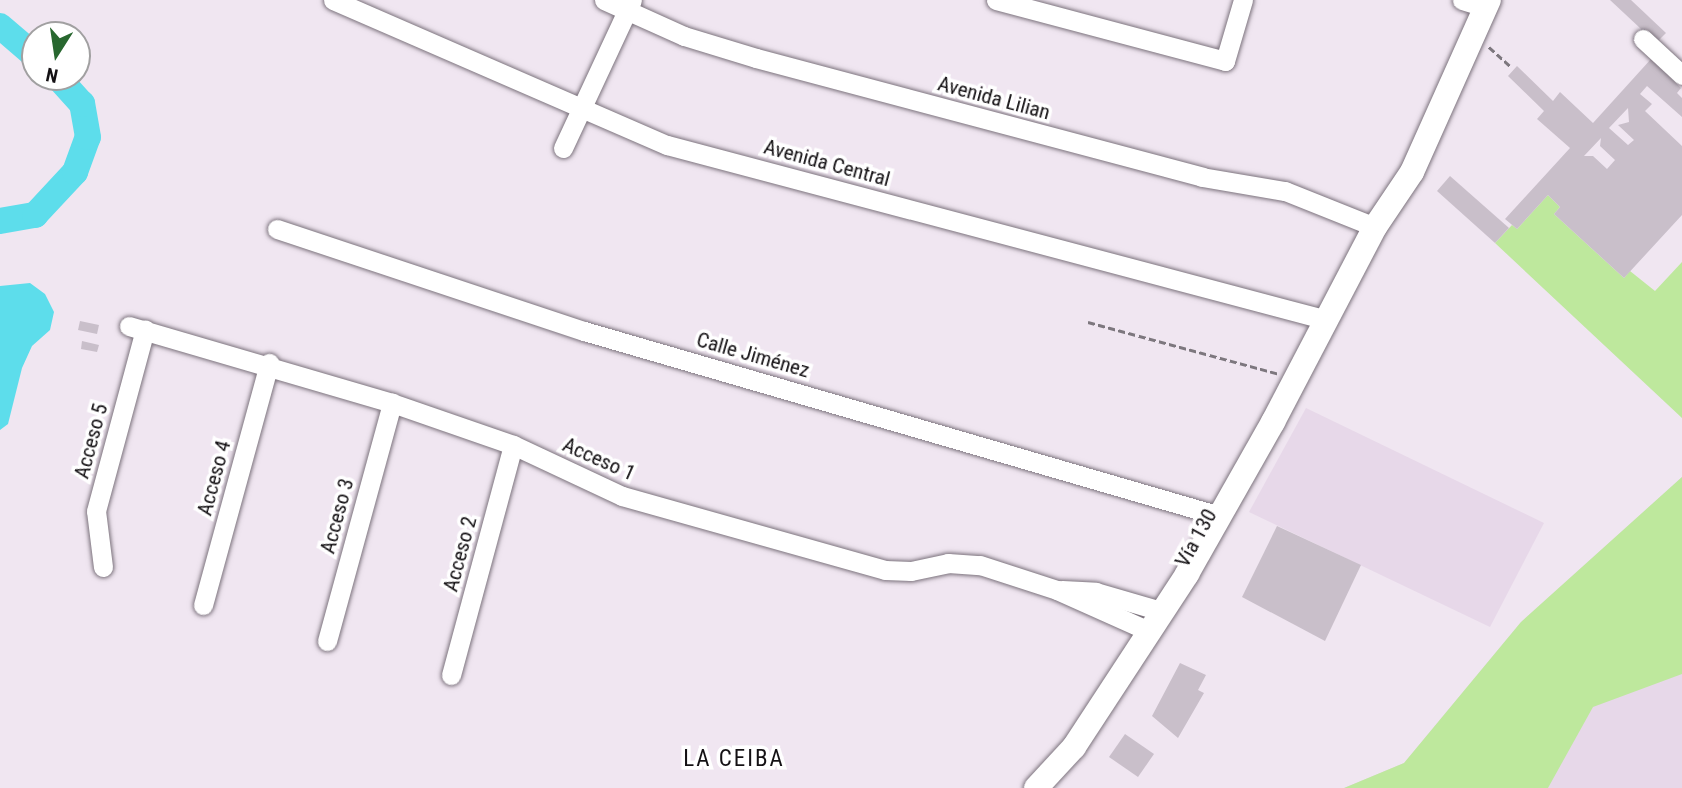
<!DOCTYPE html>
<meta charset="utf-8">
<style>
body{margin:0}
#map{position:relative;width:1682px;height:788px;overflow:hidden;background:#f0e6f1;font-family:"Roboto Condensed",sans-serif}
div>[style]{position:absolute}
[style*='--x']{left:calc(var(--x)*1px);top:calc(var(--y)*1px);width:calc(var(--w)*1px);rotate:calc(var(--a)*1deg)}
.built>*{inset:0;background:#e7d8e9}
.green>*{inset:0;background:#bee89d}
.water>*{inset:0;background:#5dddeb}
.river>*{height:26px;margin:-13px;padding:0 13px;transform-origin:13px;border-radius:13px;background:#5dddeb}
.building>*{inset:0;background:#c9bfca}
.path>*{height:2.5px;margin-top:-1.25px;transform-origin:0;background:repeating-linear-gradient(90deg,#7d777e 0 7px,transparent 0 10.5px)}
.roads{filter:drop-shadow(0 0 2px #7c737d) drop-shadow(0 0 2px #7c737d)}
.minor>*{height:19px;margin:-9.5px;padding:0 9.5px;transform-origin:9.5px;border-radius:9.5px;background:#fff}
.major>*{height:24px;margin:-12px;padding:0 12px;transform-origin:12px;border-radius:12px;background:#fff}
span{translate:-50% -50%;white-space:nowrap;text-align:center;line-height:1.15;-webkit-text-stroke:7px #fff;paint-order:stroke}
.street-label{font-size:21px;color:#141114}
.neighbourhood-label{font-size:23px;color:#141114;letter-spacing:2px}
.north{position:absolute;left:21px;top:21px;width:70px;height:70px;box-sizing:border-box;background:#fff;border:2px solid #a1a0a1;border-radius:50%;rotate:192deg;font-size:19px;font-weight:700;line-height:28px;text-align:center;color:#141114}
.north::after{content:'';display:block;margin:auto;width:24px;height:32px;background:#28672f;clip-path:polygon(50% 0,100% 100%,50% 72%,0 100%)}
</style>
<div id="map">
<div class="built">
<div style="clip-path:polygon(1306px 408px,1544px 523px,1490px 627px,1249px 512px)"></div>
<div style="clip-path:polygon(1682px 477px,1682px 788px,1344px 788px,1404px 763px,1521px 622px)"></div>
</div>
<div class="green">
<div style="clip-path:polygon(1548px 195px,1560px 207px,1554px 214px,1624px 278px,1630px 271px,1655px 291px,1682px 262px,1682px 418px,1495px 243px,1512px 225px,1517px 229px)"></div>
<div style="clip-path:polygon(1682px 477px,1682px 674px,1593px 707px,1548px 788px,1344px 788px,1404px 763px,1521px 622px)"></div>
</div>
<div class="water">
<div style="clip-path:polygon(30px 283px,45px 294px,54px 312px,50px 330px,32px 346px,22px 368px,8px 424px,0 430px,0 286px)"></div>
</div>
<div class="river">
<div style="--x:0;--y:26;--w:46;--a:40.6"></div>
<div style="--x:0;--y:221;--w:36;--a:-10"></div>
<div style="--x:35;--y:215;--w:59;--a:-47.1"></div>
<div style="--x:75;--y:172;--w:37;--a:-70"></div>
<div style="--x:88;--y:137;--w:34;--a:-100"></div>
<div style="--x:82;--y:104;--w:36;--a:-132"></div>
</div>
<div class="building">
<div style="clip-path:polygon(1610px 0,1631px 0,1666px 33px,1656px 43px)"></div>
<div style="clip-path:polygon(evenodd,1651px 59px,1681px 88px,1677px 93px,1682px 98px,1682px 117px,1647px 86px,1640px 94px,1652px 104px,1645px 111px,1682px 146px,1682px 215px,1624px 278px,1554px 214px,1560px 207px,1548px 195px,1517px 229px,1505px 219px,1570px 148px,1537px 119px,1544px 111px,1508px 76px,1517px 66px,1553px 101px,1560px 92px,1593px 123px,1651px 59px,1628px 108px,1629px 122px,1618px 125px,1634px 140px,1628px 145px,1609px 128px,1628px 108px,1651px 59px,1601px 138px,1600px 146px,1615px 160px,1607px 169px,1593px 156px,1584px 156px,1601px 138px)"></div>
<div style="clip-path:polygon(1450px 176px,1509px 228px,1495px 243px,1437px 191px)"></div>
<div style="clip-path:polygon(80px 321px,99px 325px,97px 334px,78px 330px)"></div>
<div style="clip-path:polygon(82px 341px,99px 345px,97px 352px,81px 349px)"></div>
<div style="clip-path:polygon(1277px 526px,1361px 565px,1325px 641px,1242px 597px)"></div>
<div style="clip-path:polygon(1180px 663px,1206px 675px,1198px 690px,1204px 693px,1178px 738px,1152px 716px)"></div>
<div style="clip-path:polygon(1125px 734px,1154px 754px,1138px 777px,1109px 757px)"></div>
</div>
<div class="path">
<div style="--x:1489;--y:47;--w:31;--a:42"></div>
<div style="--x:1088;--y:322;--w:198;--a:15.2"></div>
</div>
<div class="roads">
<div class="minor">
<div style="--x:333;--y:0;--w:364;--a:23.5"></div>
<div style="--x:667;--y:145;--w:683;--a:14.85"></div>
<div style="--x:604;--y:0;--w:88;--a:24.2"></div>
<div style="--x:684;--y:36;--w:75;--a:17"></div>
<div style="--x:756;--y:58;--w:462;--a:14.9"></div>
<div style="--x:1202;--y:177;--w:84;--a:9.6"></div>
<div style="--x:1285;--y:191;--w:97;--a:21.8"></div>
<div style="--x:996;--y:0;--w:237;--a:14.9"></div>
<div style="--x:1225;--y:61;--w:64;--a:-73.6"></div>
<div style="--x:1462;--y:0;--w:24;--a:17"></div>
<div style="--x:1643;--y:39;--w:53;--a:42.7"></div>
<div style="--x:563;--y:148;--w:163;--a:-65"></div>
<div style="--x:277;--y:229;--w:324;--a:18.4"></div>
<div style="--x:584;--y:331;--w:662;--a:16.22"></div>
<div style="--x:129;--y:326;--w:274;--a:16.3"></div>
<div style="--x:392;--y:403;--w:128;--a:19.1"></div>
<div style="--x:513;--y:445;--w:120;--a:25.1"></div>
<div style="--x:622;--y:496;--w:273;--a:15.7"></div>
<div style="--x:885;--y:570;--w:26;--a:2"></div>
<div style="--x:911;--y:571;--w:38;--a:-12"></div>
<div style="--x:948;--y:563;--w:32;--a:4"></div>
<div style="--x:980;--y:565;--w:81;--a:18"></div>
<div style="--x:1057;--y:590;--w:95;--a:24.1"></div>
<div style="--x:103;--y:567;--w:56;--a:-97.1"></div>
<div style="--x:96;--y:511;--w:188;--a:-74.9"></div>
<div style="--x:1062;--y:590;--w:34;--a:3"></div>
<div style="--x:1096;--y:592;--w:60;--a:16.3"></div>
<div style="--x:203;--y:605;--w:251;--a:-74.7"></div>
<div style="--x:327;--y:641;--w:247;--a:-74.7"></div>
<div style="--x:451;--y:675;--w:238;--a:-74.9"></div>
</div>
<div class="major">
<div style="--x:1036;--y:788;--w:56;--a:-47.2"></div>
<div style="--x:1074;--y:747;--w:207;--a:-56.8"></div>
<div style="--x:1187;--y:574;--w:175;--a:-60.5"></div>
<div style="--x:1273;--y:422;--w:220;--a:-62.4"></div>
<div style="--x:1375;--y:227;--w:66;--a:-56.1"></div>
<div style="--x:1412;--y:172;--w:188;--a:-65.9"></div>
</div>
</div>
<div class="street-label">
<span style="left:994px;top:98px;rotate:15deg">Avenida Lilian</span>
<span style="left:827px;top:163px;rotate:15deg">Avenida Central</span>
<span style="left:753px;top:355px;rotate:16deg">Calle Jiménez</span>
<span style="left:91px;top:441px;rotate:-75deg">Acceso 5</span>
<span style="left:599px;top:459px;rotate:24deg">Acceso 1</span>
<span style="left:214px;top:478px;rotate:-75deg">Acceso 4</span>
<span style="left:337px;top:516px;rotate:-75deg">Acceso 3</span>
<span style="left:1196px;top:538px;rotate:-61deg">Vía 130</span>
<span style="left:460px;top:554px;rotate:-75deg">Acceso 2</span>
</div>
<div class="neighbourhood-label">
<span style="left:734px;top:759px">LA CEIBA</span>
</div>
<div class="north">N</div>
</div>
